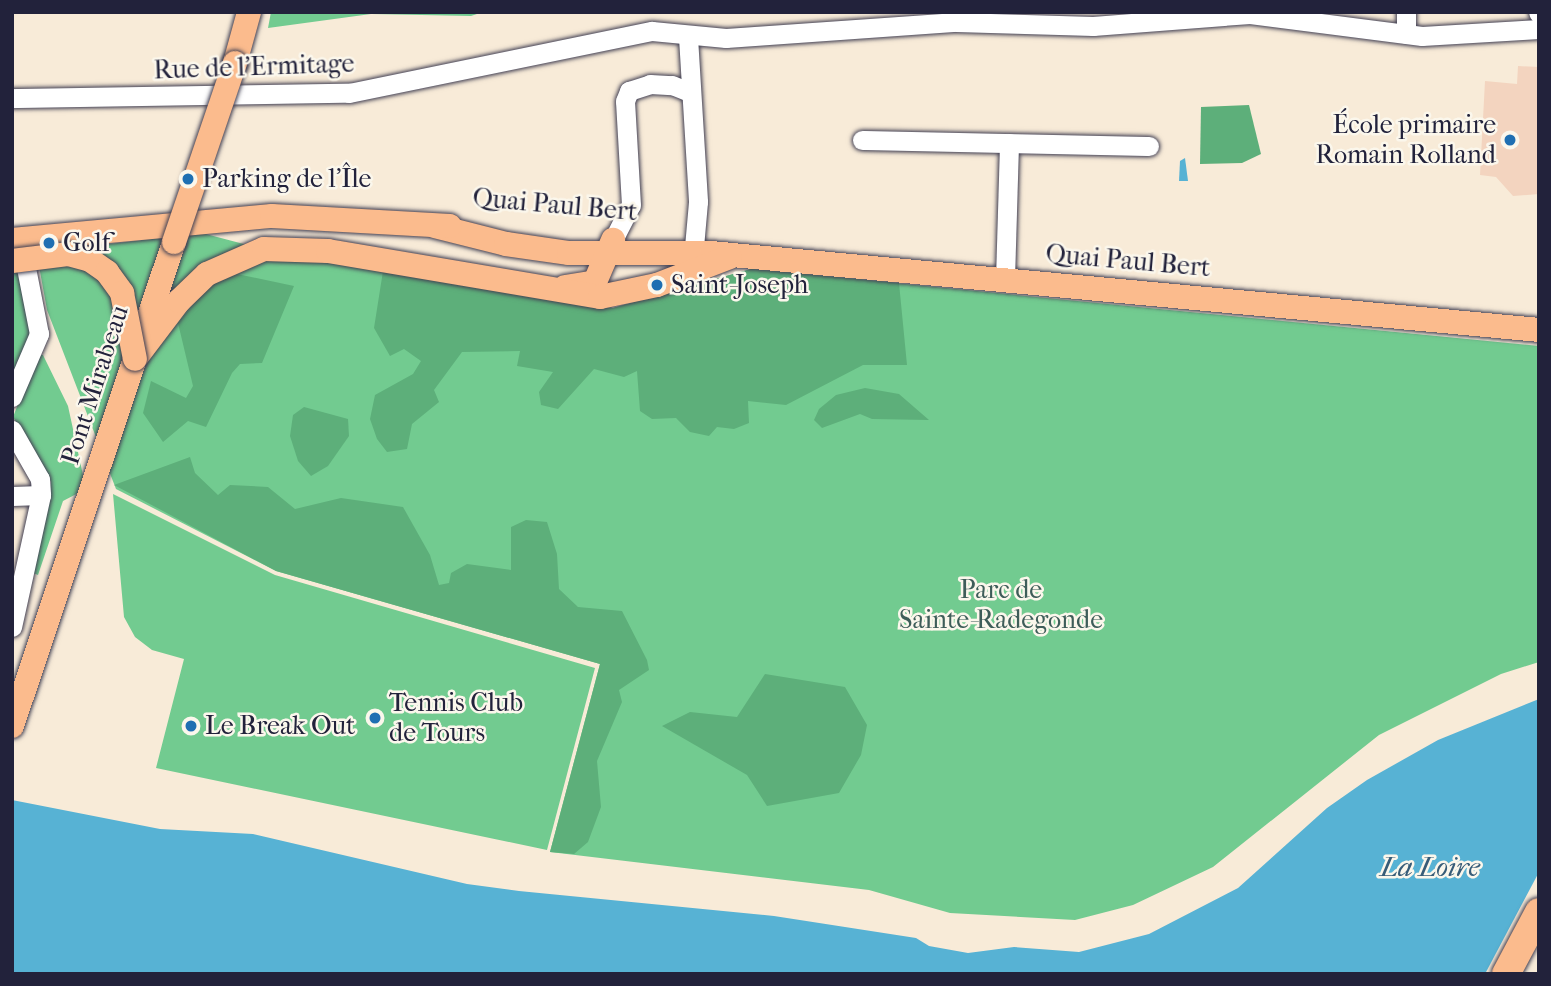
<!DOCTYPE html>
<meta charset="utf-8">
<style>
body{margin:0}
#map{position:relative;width:1551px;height:986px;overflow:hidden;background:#f8ebd8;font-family:"IM FELL French Canon",serif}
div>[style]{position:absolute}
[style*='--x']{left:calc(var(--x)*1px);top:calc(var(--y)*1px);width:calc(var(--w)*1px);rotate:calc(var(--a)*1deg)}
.built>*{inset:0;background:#f3d4bf}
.green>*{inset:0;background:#72cb90}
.forest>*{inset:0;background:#5daf7a}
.water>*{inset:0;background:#57b2d4}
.pier>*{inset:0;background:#f8ebd8}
.roads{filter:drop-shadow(0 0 2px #424053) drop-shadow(0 0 2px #424053)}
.minor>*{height:19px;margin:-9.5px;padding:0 9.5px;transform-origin:9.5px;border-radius:9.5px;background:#fff}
.major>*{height:24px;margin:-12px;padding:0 12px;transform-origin:12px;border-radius:12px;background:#fbbb8d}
.highway>*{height:28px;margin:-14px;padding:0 14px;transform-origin:14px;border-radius:14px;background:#fbbb8d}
.bridges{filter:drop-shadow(0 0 2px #424053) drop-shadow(0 0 2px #424053)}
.major-bridge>*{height:24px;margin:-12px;padding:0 12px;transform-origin:12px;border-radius:12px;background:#fbbb8d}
.dots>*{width:19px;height:19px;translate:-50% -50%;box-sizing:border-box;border:4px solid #fbf7ec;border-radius:50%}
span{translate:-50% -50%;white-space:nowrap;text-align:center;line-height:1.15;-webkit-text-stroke:5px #fbf7ec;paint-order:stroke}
.street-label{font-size:26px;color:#22223b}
.poi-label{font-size:26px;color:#22223b}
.right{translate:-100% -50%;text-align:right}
.left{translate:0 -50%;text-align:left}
.park-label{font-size:26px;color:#3e5d59}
.water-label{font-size:28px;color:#375c78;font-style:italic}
.frame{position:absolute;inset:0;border:14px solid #22223b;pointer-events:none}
</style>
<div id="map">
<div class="built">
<div style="clip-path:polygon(1518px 66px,1539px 67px,1539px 194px,1513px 196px,1496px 177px,1480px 175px,1485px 81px,1517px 84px)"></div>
</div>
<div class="green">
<div style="clip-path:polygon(271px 12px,483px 12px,471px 16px,371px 14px,268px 28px)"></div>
<div style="clip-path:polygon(202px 233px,293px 257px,613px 308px,751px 269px,1539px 346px,1539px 662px,1501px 674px,1379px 735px,1213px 867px,1133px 905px,1075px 920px,950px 913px,869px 890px,550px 852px,600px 664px,276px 571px,116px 489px,47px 310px,39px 266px,92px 246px)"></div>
<div style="clip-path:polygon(19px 266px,31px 336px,14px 378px,12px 267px)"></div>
<div style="clip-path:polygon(37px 355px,43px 355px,68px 406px,86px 489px,63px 501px,38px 575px,33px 573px,51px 482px,13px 417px)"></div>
<div style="clip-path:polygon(113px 494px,275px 575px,595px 668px,547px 850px,156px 768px,184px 659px,152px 650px,135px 637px,124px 617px)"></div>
</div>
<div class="forest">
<div style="clip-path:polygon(1249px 105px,1261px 154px,1242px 163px,1200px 164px,1201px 107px)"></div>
<div style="clip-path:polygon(751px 269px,899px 283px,907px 365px,863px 365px,786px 405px,748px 401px,749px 423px,734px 429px,717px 427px,709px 436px,690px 432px,676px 418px,652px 419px,640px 411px,637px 371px,624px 377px,594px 369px,558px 409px,541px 405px,539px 392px,553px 372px,517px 366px,520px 351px,462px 352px,434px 390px,439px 402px,412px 424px,407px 449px,387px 452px,377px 439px,370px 419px,375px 395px,413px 374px,421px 361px,404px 349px,390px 356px,374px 328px,383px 271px,613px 308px)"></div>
<div style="clip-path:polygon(232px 273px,294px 286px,262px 363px,240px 364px,232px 373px,206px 427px,188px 421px,163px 442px,143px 413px,151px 381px,186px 398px,193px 386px,178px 323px,208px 287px)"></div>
<div style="clip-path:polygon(865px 388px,899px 394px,929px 420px,872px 419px,860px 414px,822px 428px,814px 420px,819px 409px,836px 395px)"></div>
<div style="clip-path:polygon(304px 407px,348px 419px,349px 436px,328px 466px,311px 476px,298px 461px,290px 436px,293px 415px)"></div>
<div style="clip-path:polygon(190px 457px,195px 473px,218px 495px,230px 485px,268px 487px,295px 509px,341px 498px,403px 507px,430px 555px,439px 585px,449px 583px,451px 573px,467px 564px,511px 570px,511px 527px,526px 520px,547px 522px,557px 554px,559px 589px,578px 607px,622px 611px,647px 660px,649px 670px,619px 690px,622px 702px,597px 761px,601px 807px,588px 842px,574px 854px,550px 852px,600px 664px,276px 571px,114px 485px)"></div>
<div style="clip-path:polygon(765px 674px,845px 687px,867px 725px,861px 755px,839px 793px,767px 806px,747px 775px,662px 726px,690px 712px,737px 717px)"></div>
</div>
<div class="water">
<div style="clip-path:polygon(1185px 158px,1188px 181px,1179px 181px,1180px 161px)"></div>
<div style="clip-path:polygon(1539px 699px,1539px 974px,12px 974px,12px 800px,160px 829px,253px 834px,467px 884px,519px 891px,774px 916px,916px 938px,929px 946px,968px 953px,1014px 947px,1079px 952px,1149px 934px,1238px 888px,1327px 808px,1367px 780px,1438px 740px)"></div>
</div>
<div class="pier">
<div style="clip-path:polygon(1539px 872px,1539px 974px,1485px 974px)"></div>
</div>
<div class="roads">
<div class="minor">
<div style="--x:1538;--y:12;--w:2;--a:63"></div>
<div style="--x:1406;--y:34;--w:22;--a:-90"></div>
<div style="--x:688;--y:37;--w:165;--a:86.5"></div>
<div style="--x:698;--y:202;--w:45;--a:95.1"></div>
<div style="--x:12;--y:98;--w:337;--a:-0.9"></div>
<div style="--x:349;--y:93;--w:309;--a:-11.6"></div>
<div style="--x:652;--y:31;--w:74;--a:5.4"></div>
<div style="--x:726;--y:38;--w:231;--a:-4"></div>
<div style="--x:956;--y:22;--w:137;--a:1.7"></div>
<div style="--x:1093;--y:26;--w:157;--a:-4.4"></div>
<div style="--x:1250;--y:14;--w:173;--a:7.3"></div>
<div style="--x:1422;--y:36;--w:117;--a:-3.4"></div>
<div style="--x:862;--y:140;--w:287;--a:1.2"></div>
<div style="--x:613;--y:240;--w:39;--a:-63"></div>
<div style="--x:631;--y:205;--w:104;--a:-93.3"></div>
<div style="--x:625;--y:101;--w:11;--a:-68"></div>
<div style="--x:629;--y:91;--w:22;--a:-18"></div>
<div style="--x:650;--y:84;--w:22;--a:3"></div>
<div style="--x:672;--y:85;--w:18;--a:22"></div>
<div style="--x:1005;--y:279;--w:136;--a:-88.3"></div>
<div style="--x:12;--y:397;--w:69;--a:-66.8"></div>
<div style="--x:39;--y:334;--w:89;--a:-101.1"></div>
<div style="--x:12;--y:430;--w:56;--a:60.3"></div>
<div style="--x:40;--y:479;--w:16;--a:86"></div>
<div style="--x:41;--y:495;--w:135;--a:102.4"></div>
<div style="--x:12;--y:496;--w:29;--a:-2"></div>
</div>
<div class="major">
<div style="--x:235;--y:63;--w:53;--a:-74.6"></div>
<div style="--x:435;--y:226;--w:73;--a:14.2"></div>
<div style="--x:506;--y:244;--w:64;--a:8.1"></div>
<div style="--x:569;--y:253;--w:142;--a:0"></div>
<div style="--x:711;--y:253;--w:832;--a:5.31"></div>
<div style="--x:12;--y:240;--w:261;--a:-5.3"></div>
<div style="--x:272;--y:216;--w:178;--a:3.2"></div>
<div style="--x:565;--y:287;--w:30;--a:-9"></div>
<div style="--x:595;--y:282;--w:46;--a:-66.8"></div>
<div style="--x:135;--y:359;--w:73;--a:-52.8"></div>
<div style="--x:179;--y:301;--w:39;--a:-44"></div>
<div style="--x:207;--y:274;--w:62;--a:-23.7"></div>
<div style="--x:264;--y:249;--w:64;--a:1.8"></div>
<div style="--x:328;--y:251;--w:276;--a:9.6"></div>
<div style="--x:600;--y:297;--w:58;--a:-11.9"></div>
<div style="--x:657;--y:285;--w:78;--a:-21"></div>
<div style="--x:12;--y:726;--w:510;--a:-71.49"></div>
</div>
<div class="highway">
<div style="--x:1506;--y:974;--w:70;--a:-62"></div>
</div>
</div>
<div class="bridges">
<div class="major-bridge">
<div style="--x:174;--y:242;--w:189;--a:-71.2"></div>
<div style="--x:12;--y:261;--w:56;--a:-7.1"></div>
<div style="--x:68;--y:254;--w:23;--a:15"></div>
<div style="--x:90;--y:260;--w:21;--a:35"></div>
<div style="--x:107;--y:272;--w:26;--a:54"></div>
<div style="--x:122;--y:293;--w:67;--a:78.9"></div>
</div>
</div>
<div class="dots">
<div style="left:1510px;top:140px;background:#1f6fb2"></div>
<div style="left:188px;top:179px;background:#1f6fb2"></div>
<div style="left:49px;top:243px;background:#1f6fb2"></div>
<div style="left:657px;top:285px;background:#1f6fb2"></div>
<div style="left:375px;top:718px;background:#1f6fb2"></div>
<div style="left:191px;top:726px;background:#1f6fb2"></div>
</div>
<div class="street-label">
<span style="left:254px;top:67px;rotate:-2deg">Rue de l'Ermitage</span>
<span style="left:555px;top:205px;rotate:5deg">Quai Paul Bert</span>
<span style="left:1128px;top:261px;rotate:5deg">Quai Paul Bert</span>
<span style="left:95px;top:385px;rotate:-72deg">Pont Mirabeau</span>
</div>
<div class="poi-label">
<span class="right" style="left:1496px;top:140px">École primaire<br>Romain Rolland</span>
<span class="left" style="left:202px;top:179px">Parking de l'Île</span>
<span class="left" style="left:63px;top:243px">Golf</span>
<span class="left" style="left:671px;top:285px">Saint-Joseph</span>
<span class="left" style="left:389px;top:718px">Tennis Club<br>de Tours</span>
<span class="left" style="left:205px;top:726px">Le Break Out</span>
</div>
<div class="park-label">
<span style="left:1001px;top:605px">Parc de<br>Sainte-Radegonde</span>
</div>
<div class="water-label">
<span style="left:1430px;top:867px">La Loire</span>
</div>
<div class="frame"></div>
</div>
